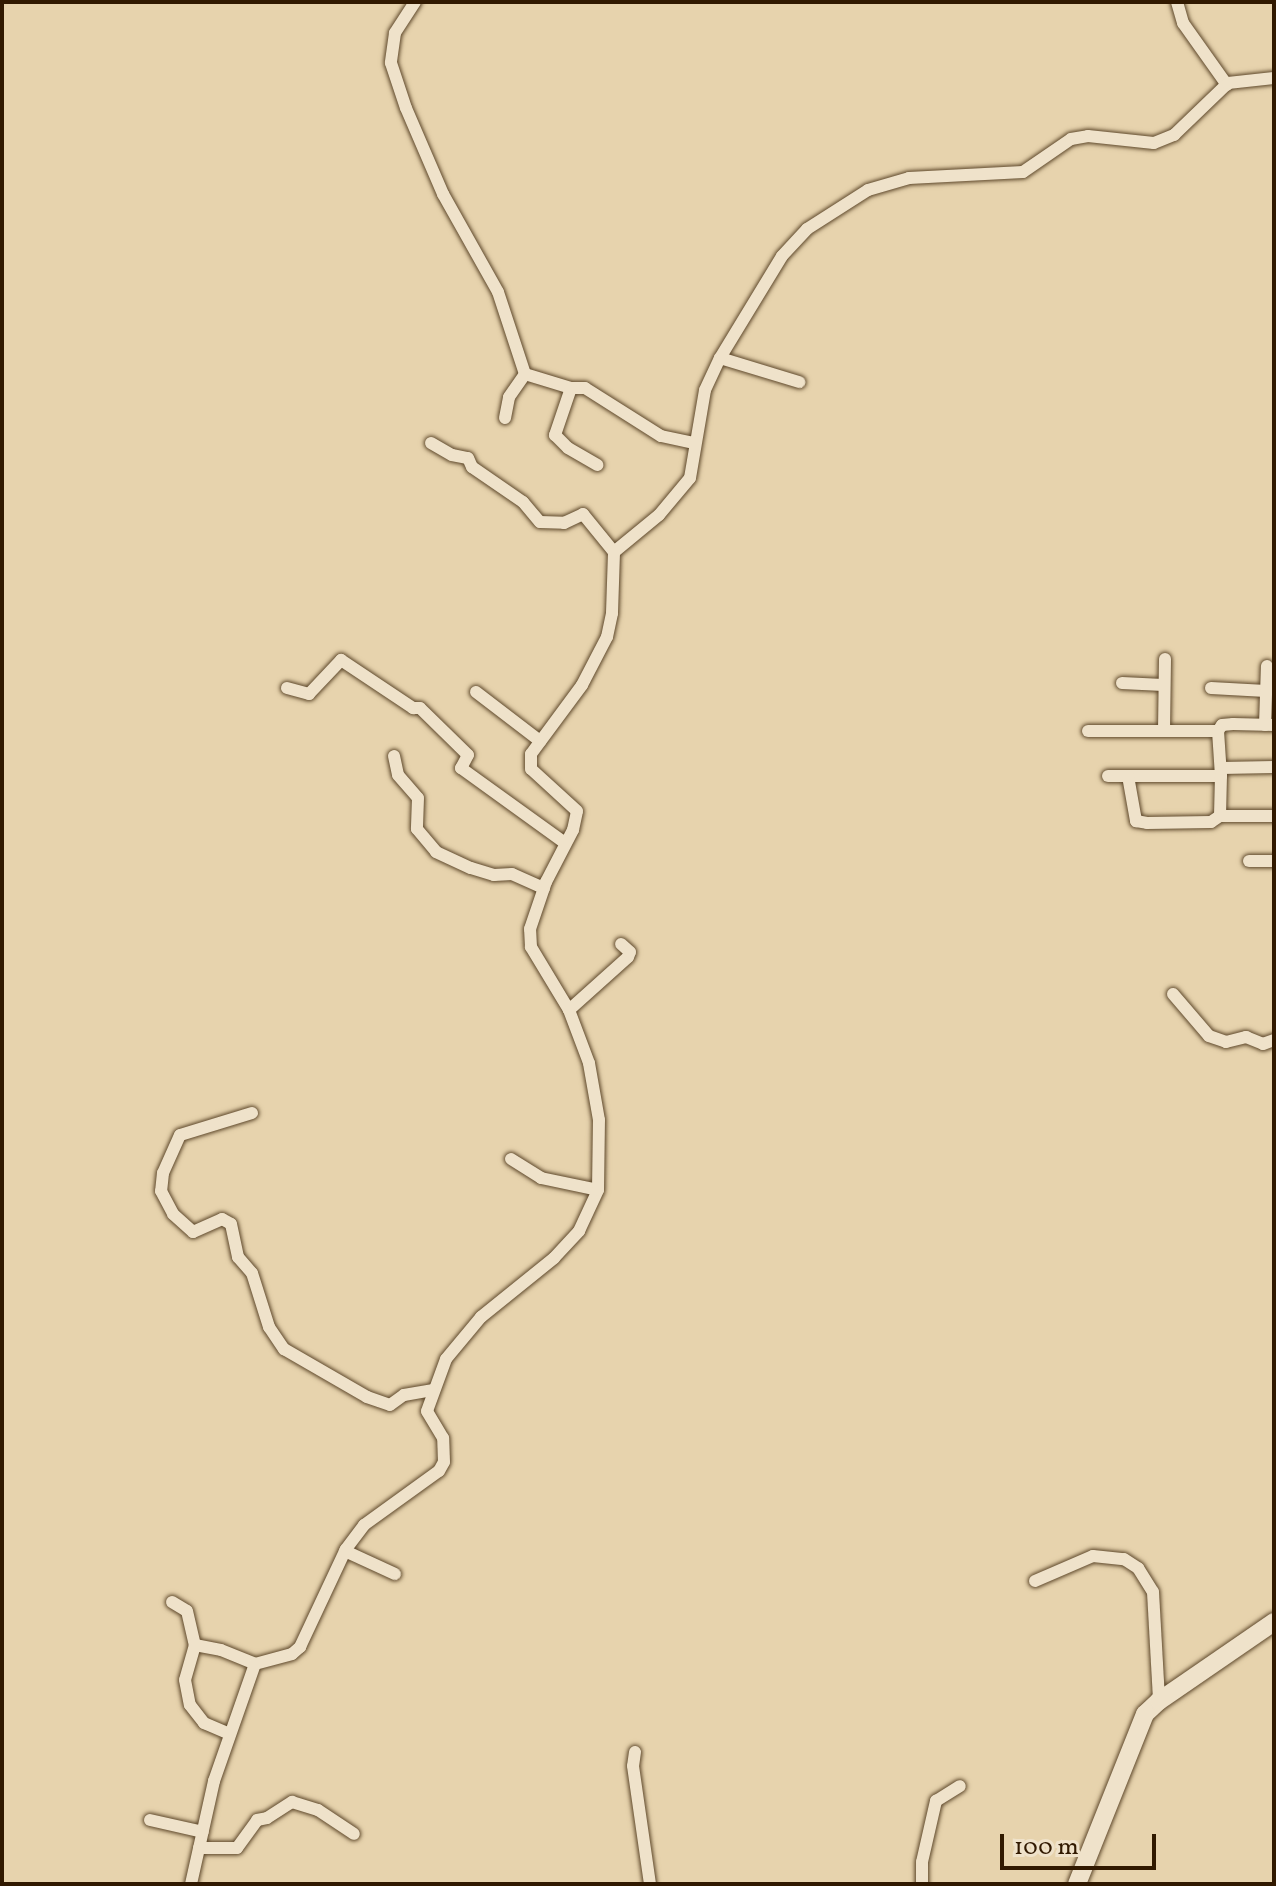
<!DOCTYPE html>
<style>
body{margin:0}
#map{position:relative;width:1276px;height:1886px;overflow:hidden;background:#e7d3ad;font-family:Vollkorn,serif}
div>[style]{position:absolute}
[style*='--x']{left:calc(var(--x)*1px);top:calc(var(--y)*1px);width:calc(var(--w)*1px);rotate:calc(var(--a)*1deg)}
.roads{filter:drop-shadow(0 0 2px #5e482b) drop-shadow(0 0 2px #5e482b)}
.minor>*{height:12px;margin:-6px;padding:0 6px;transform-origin:6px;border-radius:6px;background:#efe2ca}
.secondary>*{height:18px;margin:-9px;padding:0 9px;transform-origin:9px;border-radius:9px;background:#efe2ca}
span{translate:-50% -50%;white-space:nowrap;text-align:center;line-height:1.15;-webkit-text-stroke:7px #efe2ca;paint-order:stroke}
.frame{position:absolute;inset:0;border:4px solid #311900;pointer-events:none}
.scale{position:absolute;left:1000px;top:1834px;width:156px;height:36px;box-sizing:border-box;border:4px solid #311900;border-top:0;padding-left:10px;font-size:24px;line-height:28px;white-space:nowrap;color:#311900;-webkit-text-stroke:6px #efe2ca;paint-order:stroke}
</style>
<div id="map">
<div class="roads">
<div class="minor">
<div style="--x:415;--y:2;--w:37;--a:123"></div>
<div style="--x:395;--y:33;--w:30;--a:98"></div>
<div style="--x:391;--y:63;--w:47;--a:71.6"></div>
<div style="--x:406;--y:108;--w:94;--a:66.7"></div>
<div style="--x:443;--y:194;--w:112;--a:60.7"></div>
<div style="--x:498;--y:292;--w:86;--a:71.8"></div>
<div style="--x:525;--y:374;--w:48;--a:16.9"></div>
<div style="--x:571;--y:388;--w:14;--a:0"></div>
<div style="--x:585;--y:388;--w:90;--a:32.3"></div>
<div style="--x:661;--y:436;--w:33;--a:12"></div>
<div style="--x:1177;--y:2;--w:22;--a:74"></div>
<div style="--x:1183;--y:23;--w:76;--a:54.6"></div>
<div style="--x:720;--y:358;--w:83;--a:16.9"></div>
<div style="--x:571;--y:388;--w:50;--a:108.8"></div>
<div style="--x:555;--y:435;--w:18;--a:45"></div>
<div style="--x:568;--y:448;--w:34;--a:30"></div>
<div style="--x:505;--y:418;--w:21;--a:-79"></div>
<div style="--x:509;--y:397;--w:28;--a:-55"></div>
<div style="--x:431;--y:443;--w:24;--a:30"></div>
<div style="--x:452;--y:455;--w:16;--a:11"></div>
<div style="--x:468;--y:458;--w:10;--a:66"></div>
<div style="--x:472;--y:467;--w:62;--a:34.5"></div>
<div style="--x:523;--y:502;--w:26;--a:50"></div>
<div style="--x:540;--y:522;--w:24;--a:2"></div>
<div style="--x:564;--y:523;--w:21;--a:-25"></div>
<div style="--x:583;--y:514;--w:49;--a:50.8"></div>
<div style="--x:1122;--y:683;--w:41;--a:2.8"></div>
<div style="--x:287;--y:688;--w:23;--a:15"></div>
<div style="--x:309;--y:694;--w:47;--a:-46.7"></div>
<div style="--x:341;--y:660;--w:87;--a:33.7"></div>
<div style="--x:413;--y:708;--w:7;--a:0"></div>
<div style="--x:420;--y:708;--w:67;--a:44.4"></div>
<div style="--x:468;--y:755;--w:15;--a:118"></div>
<div style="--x:461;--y:768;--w:128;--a:35.8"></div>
<div style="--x:1211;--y:688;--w:55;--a:3.1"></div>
<div style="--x:476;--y:692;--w:81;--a:37.4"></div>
<div style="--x:1265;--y:725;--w:59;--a:-88.1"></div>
<div style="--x:1088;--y:731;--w:130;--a:0"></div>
<div style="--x:1218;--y:731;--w:7;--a:-56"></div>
<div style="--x:1222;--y:725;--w:11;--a:-5"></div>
<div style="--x:1233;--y:724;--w:41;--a:1.4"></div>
<div style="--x:1164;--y:731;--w:72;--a:-89.2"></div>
<div style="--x:394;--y:756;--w:19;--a:78"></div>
<div style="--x:398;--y:775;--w:30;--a:49"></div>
<div style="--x:418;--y:798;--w:31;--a:92"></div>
<div style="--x:417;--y:829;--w:30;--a:50"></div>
<div style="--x:436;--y:852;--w:38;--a:25"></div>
<div style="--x:471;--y:868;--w:24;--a:17"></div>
<div style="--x:494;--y:875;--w:18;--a:-3"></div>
<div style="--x:512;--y:874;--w:35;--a:24"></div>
<div style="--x:1221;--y:768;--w:53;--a:-1.1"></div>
<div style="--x:1108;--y:776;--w:113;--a:0"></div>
<div style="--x:1221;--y:776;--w:45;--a:-93.8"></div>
<div style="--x:1128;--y:776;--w:46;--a:79.9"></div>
<div style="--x:1136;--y:821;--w:11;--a:10"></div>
<div style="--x:1147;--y:823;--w:64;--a:-0.9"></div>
<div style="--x:1211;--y:822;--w:11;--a:-34"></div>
<div style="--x:1220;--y:816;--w:40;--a:-88.6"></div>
<div style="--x:1220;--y:816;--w:54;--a:0"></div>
<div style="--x:1249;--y:861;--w:25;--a:0"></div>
<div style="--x:1173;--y:994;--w:55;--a:49.4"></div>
<div style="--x:1209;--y:1036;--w:18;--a:19"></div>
<div style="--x:1226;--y:1042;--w:21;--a:-14"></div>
<div style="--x:1246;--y:1037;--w:18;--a:22"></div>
<div style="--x:1263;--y:1044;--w:12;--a:-20"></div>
<div style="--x:569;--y:1010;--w:79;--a:-41.9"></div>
<div style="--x:628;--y:957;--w:5;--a:-68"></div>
<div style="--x:630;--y:952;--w:12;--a:-138"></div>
<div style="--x:252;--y:1113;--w:75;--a:163"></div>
<div style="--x:180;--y:1135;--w:42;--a:114.1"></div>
<div style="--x:163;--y:1173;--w:18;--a:96"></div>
<div style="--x:161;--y:1191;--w:26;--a:62"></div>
<div style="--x:173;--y:1214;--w:27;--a:42"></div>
<div style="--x:193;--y:1232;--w:32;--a:-24"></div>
<div style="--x:222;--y:1219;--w:10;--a:29"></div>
<div style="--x:231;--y:1224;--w:34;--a:78"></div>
<div style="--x:238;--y:1257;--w:21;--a:49"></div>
<div style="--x:252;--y:1273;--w:57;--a:72.5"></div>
<div style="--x:269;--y:1327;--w:27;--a:56"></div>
<div style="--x:284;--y:1349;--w:96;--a:30"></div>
<div style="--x:367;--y:1397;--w:24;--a:19"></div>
<div style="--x:390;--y:1405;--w:17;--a:-36"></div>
<div style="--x:404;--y:1395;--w:27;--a:-10"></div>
<div style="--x:511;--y:1159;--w:36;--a:32"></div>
<div style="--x:541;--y:1178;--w:58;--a:11.9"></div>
<div style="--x:345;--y:1551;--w:55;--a:24.7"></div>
<div style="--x:1035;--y:1581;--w:63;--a:-23.3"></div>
<div style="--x:1093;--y:1556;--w:31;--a:6"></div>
<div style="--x:1124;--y:1559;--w:17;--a:33"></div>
<div style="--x:1138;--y:1568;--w:28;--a:58"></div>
<div style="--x:1153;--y:1592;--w:109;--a:86.8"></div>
<div style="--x:172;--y:1602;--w:17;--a:31"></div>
<div style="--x:187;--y:1611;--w:35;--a:77"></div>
<div style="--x:195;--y:1645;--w:26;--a:11"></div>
<div style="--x:221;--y:1650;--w:37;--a:22"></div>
<div style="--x:195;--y:1645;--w:36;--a:106"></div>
<div style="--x:185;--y:1680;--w:25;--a:79"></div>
<div style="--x:190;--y:1705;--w:23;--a:52"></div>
<div style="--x:204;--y:1723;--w:28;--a:23"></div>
<div style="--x:635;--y:1752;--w:14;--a:98"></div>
<div style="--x:633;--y:1766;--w:119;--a:81.8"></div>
<div style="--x:150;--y:1820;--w:54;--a:12.8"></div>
<div style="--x:199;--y:1848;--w:38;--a:0"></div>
<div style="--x:237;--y:1848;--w:34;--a:-54"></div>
<div style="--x:257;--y:1820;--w:10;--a:-11"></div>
<div style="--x:267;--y:1818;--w:30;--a:-33"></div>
<div style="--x:292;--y:1802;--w:27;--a:17"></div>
<div style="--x:318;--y:1810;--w:43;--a:33.7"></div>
<div style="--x:191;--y:1884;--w:106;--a:-77.4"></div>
<div style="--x:214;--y:1781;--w:124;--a:-70.7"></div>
<div style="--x:255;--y:1664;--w:38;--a:-15"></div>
<div style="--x:292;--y:1654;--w:11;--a:-41"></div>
<div style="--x:300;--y:1647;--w:108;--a:-64.9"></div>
<div style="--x:346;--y:1549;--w:30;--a:-53"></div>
<div style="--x:364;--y:1525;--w:92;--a:-35.8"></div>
<div style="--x:439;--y:1471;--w:10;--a:-61"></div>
<div style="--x:444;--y:1462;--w:24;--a:-92"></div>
<div style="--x:443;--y:1438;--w:31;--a:-121"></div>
<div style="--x:427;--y:1411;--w:55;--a:-69.9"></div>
<div style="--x:446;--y:1359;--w:55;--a:-50.2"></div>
<div style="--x:481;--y:1317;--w:94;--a:-38.9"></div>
<div style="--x:554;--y:1258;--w:37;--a:-47"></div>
<div style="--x:579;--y:1231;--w:45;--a:-65.1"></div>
<div style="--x:598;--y:1190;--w:70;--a:-89.2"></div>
<div style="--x:599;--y:1120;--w:58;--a:-100"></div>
<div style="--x:589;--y:1063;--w:57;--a:-110.7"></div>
<div style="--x:569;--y:1010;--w:74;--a:-121.1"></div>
<div style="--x:531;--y:947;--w:18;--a:-93"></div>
<div style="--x:530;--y:929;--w:50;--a:-71.2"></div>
<div style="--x:546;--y:882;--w:59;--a:-62.6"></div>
<div style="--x:573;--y:830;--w:19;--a:-78"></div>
<div style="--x:577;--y:811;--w:62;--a:-137.6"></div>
<div style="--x:531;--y:769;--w:15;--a:-90"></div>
<div style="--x:531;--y:754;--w:86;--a:-53.5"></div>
<div style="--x:582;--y:685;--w:54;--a:-62.5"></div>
<div style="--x:607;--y:637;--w:25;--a:-78"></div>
<div style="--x:612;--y:613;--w:61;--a:-88.1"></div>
<div style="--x:614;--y:552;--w:58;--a:-39.4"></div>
<div style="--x:659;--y:515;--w:48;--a:-50"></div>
<div style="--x:690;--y:478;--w:89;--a:-80.3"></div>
<div style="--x:705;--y:390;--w:35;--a:-65"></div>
<div style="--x:720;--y:358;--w:119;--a:-58.7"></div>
<div style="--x:782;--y:256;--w:37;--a:-47"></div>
<div style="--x:807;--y:229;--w:72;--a:-32.6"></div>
<div style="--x:868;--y:190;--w:43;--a:-16.3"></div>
<div style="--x:909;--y:178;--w:114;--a:-3"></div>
<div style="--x:1023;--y:172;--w:58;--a:-34.5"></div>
<div style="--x:1071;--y:139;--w:17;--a:-10"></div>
<div style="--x:1088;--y:136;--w:66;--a:6.1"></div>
<div style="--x:1154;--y:143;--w:22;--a:-22"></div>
<div style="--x:1174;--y:135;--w:75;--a:-43.9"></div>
<div style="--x:1228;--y:83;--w:46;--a:-6.2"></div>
<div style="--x:922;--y:1884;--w:22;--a:-90"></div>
<div style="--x:922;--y:1862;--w:63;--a:-77.1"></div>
<div style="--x:936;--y:1801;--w:28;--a:-32"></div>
</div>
<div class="secondary">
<div style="--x:1077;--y:1884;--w:183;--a:-68.2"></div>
<div style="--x:1145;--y:1714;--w:19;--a:-43"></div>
<div style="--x:1159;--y:1701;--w:140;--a:-34.5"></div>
</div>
</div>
<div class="frame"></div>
<div class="scale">100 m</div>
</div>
